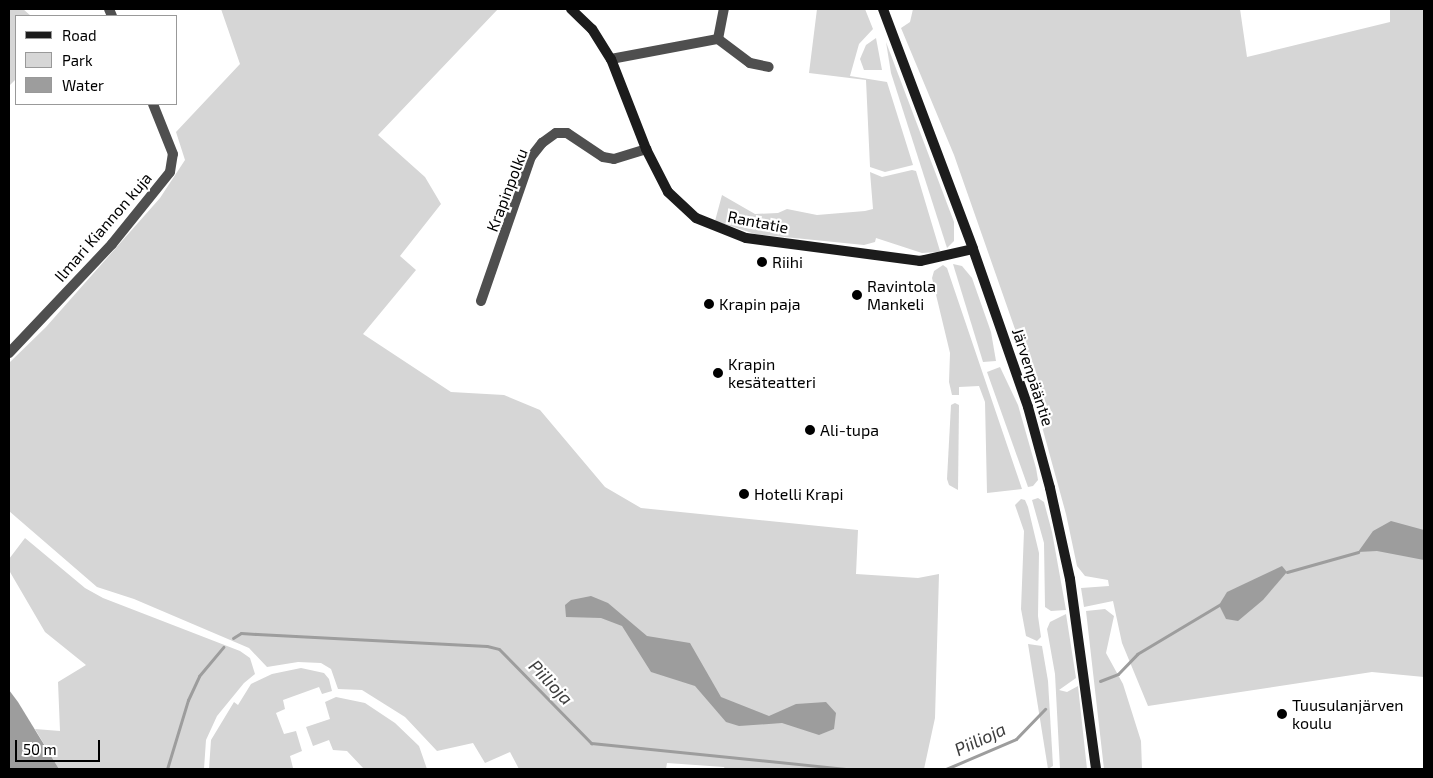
<!DOCTYPE html>
<meta charset="utf-8">
<style>
body{margin:0}
#map{position:relative;width:1433px;height:778px;overflow:hidden;background:#fff;font-family:"Exo 2",sans-serif}
div>[style]{position:absolute}
[style*='--x']{left:calc(var(--x)*1px);top:calc(var(--y)*1px);width:calc(var(--w)*1px);rotate:calc(var(--a)*1deg)}
.green>*{inset:0;background:#d6d6d6}
.water>*{inset:0;background:#9d9d9d}
.stream>*{height:3px;margin:-1.5px;padding:0 1.5px;transform-origin:1.5px;border-radius:1.5px;background:#9d9d9d}
.street>*{height:10px;margin:-5px;padding:0 5px;transform-origin:5px;border-radius:5px;background:#4f4f4f}
.secondary>*{height:10px;margin:-5px;padding:0 5px;transform-origin:5px;border-radius:5px;background:#1c1c1c}
.dots>*{width:14px;height:14px;translate:-50% -50%;box-sizing:border-box;border:2px solid #fff;border-radius:50%}
span{translate:-50% -50%;white-space:nowrap;text-align:center;line-height:1.15;-webkit-text-stroke:4.5px #fff;paint-order:stroke}
.street-label{font-size:16px;color:#000}
.poi-label{font-size:16px;color:#000}
.left{translate:0 -50%;text-align:left}
.water-label{font-size:18px;color:#3e3e3e;font-style:italic}
.frame{position:absolute;inset:0;border:10px solid #000;pointer-events:none}
.legend{position:absolute;left:15px;top:15px;width:162px;height:90px;box-sizing:border-box;background:#fff;border:1px solid #999;margin:0;padding:6px 9px;list-style:none;font-size:15px;color:#000}
.legend li{display:flex;align-items:center;gap:10px;height:25px}
.legend b{width:25px;border:1px solid #999}
.scale{position:absolute;left:15px;top:740px;width:85px;height:22px;box-sizing:border-box;border:2px solid #000;border-top:0;padding-left:6px;font-size:15px;line-height:18px;white-space:nowrap;color:#000;-webkit-text-stroke:4px #fff;paint-order:stroke}
</style>
<div id="map">
<div class="green">
<div style="clip-path:polygon(9px 9px,23px 9px,31px 16px,16px 16px,16px 79px,9px 86px)"></div>
<div style="clip-path:polygon(221px 9px,498px 9px,378px 135px,425px 177px,441px 204px,400px 256px,416px 270px,363px 334px,451px 392px,504px 395px,540px 410px,605px 487px,641px 508px,858px 530px,856px 574px,918px 578px,939px 574px,935px 718px,924px 769px,725px 769px,724px 767px,667px 763px,666px 769px,519px 769px,510px 752px,485px 763px,473px 743px,437px 751px,405px 717px,362px 690px,338px 689px,331px 669px,321px 663px,298px 662px,267px 667px,249px 648px,134px 599px,97px 587px,9px 511px,9px 363px,46px 327px,160px 198px,185px 160px,176px 132px,240px 64px)"></div>
<div style="clip-path:polygon(817px 9px,865px 9px,873px 29px,859px 44px,850px 76px,887px 82px,913px 165px,885px 172px,870px 167px,866px 80px,809px 73px)"></div>
<div style="clip-path:polygon(913px 9px,1240px 9px,1247px 57px,1390px 22px,1390px 9px,1424px 9px,1424px 677px,1372px 672px,1148px 706px,1122px 643px,1113px 601px,1084px 607px,1081px 588px,1109px 586px,1108px 580px,1085px 576px,1077px 566px,1066px 514px,1016px 332px,954px 155px,901px 28px,910px 22px)"></div>
<div style="clip-path:polygon(876px 38px,882px 70px,864px 70px,860px 59px,866px 45px)"></div>
<div style="clip-path:polygon(886px 42px,954px 222px,954px 241px,947px 248px,891px 73px)"></div>
<div style="clip-path:polygon(912px 170px,916px 171px,940px 251px,937px 252px,922px 253px,876px 238px,875px 242px,864px 245px,755px 234px,715px 221px,722px 195px,755px 214px,778px 213px,787px 209px,817px 215px,865px 211px,873px 209px,870px 172px,882px 177px)"></div>
<div style="clip-path:polygon(953px 264px,962px 266px,972px 278px,991px 332px,996px 361px,983px 362px)"></div>
<div style="clip-path:polygon(943px 265px,947px 268px,1022px 489px,987px 493px,985px 402px,979px 386px,959px 387px,959px 395px,952px 395px,949px 382px,950px 353px,932px 278px,934px 271px)"></div>
<div style="clip-path:polygon(1000px 367px,1018px 405px,1036px 468px,1038px 480px,1033px 486px,1028px 487px,987px 372px)"></div>
<div style="clip-path:polygon(955px 403px,959px 405px,958px 490px,949px 485px,947px 479px,951px 405px)"></div>
<div style="clip-path:polygon(1038px 498px,1044px 502px,1052px 532px,1066px 610px,1051px 611px,1045px 607px,1044px 543px,1032px 500px)"></div>
<div style="clip-path:polygon(1021px 499px,1025px 500px,1028px 507px,1039px 553px,1038px 616px,1041px 637px,1037px 641px,1026px 636px,1021px 609px,1024px 531px,1015px 505px)"></div>
<div style="clip-path:polygon(25px 538px,85px 588px,103px 598px,240px 651px,250px 658px,255px 674px,244px 683px,217px 716px,206px 740px,204px 769px,59px 769px,35px 729px,60px 731px,58px 682px,86px 665px,45px 632px,10px 572px,9px 559px)"></div>
<div style="clip-path:polygon(1105px 609px,1114px 616px,1106px 653px,1123px 684px,1141px 741px,1142px 769px,1104px 769px,1086px 611px)"></div>
<div style="clip-path:polygon(1066px 614px,1076px 678px,1059px 690px,1067px 692px,1078px 686px,1087px 769px,1060px 769px,1055px 674px,1047px 629px,1050px 622px)"></div>
<div style="clip-path:polygon(1028px 644px,1042px 646px,1048px 681px,1053px 766px,1048px 769px)"></div>
<div style="clip-path:polygon(301px 668px,324px 673px,329px 679px,332px 691px,322px 694px,319px 687px,283px 700px,285px 709px,276px 713px,284px 734px,296px 731px,302px 751px,290px 756px,293px 768px,209px 769px,211px 740px,234px 702px,238px 705px,251px 684px,272px 674px)"></div>
<div style="clip-path:polygon(336px 697px,365px 703px,395px 723px,419px 746px,427px 769px,364px 769px,347px 751px,333px 750px,329px 740px,313px 746px,306px 727px,330px 719px,325px 702px)"></div>
</div>
<div class="water">
<div style="clip-path:polygon(1391px 521px,1424px 530px,1424px 560px,1377px 551px,1358px 552px,1373px 531px)"></div>
<div style="clip-path:polygon(1282px 566px,1287px 572px,1263px 600px,1238px 621px,1226px 619px,1219px 605px,1227px 592px)"></div>
<div style="clip-path:polygon(591px 596px,608px 603px,647px 636px,690px 643px,721px 697px,769px 716px,796px 704px,826px 702px,836px 713px,834px 729px,819px 735px,782px 723px,739px 726px,726px 722px,695px 686px,651px 672px,622px 626px,601px 618px,566px 617px,565px 605px,571px 600px)"></div>
<div style="clip-path:polygon(9px 690px,18px 702px,59px 769px,9px 769px)"></div>
</div>
<div class="stream">
<div style="--x:1287;--y:572;--w:74;--a:-15.7"></div>
<div style="--x:233;--y:638;--w:9;--a:-32"></div>
<div style="--x:241;--y:633;--w:16;--a:4"></div>
<div style="--x:257;--y:634;--w:230;--a:3"></div>
<div style="--x:487;--y:646;--w:12;--a:14"></div>
<div style="--x:499;--y:649;--w:132;--a:45.6"></div>
<div style="--x:591;--y:743;--w:256;--a:5.8"></div>
<div style="--x:1100;--y:681;--w:19;--a:-21"></div>
<div style="--x:1118;--y:674;--w:28;--a:-46"></div>
<div style="--x:1137;--y:654;--w:96;--a:-30.9"></div>
<div style="--x:167;--y:769;--w:72;--a:-73.1"></div>
<div style="--x:188;--y:700;--w:26;--a:-65"></div>
<div style="--x:199;--y:676;--w:38;--a:-50"></div>
<div style="--x:946;--y:769;--w:76;--a:-23.2"></div>
<div style="--x:1016;--y:739;--w:42;--a:-46"></div>
</div>
<div class="street">
<div style="--x:109;--y:9;--w:8;--a:67"></div>
<div style="--x:718;--y:39;--w:40;--a:37"></div>
<div style="--x:750;--y:63;--w:19;--a:12"></div>
<div style="--x:611;--y:59;--w:109;--a:-10.6"></div>
<div style="--x:718;--y:39;--w:31;--a:-79"></div>
<div style="--x:481;--y:301;--w:152;--a:-70.9"></div>
<div style="--x:531;--y:157;--w:18;--a:-52"></div>
<div style="--x:542;--y:143;--w:17;--a:-36"></div>
<div style="--x:556;--y:133;--w:11;--a:0"></div>
<div style="--x:567;--y:133;--w:43;--a:33.7"></div>
<div style="--x:603;--y:157;--w:11;--a:10"></div>
<div style="--x:614;--y:159;--w:34;--a:-17"></div>
<div style="--x:9;--y:353;--w:150;--a:-46.6"></div>
<div style="--x:112;--y:244;--w:92;--a:-51.1"></div>
<div style="--x:170;--y:172;--w:18;--a:-81"></div>
<div style="--x:173;--y:154;--w:54;--a:-111.8"></div>
</div>
<div class="secondary">
<div style="--x:571;--y:9;--w:29;--a:44"></div>
<div style="--x:592;--y:29;--w:36;--a:58"></div>
<div style="--x:611;--y:59;--w:97;--a:68.7"></div>
<div style="--x:646;--y:149;--w:48;--a:62.9"></div>
<div style="--x:668;--y:192;--w:38;--a:43"></div>
<div style="--x:696;--y:218;--w:54;--a:21.8"></div>
<div style="--x:746;--y:238;--w:176;--a:7.5"></div>
<div style="--x:920;--y:261;--w:54;--a:-12.8"></div>
<div style="--x:883;--y:9;--w:256;--a:69.4"></div>
<div style="--x:973;--y:249;--w:167;--a:70.8"></div>
<div style="--x:1028;--y:407;--w:84;--a:74.8"></div>
<div style="--x:1050;--y:488;--w:93;--a:77.6"></div>
<div style="--x:1070;--y:579;--w:192;--a:82.2"></div>
</div>
<div class="dots">
<div style="left:762px;top:262px;background:#000"></div>
<div style="left:857px;top:295px;background:#000"></div>
<div style="left:709px;top:304px;background:#000"></div>
<div style="left:718px;top:373px;background:#000"></div>
<div style="left:810px;top:430px;background:#000"></div>
<div style="left:744px;top:494px;background:#000"></div>
<div style="left:1282px;top:714px;background:#000"></div>
</div>
<div class="street-label">
<span style="left:507px;top:190px;rotate:-69deg">Krapinpolku</span>
<span style="left:758px;top:222px;rotate:11deg">Rantatie</span>
<span style="left:103px;top:227px;rotate:-49deg">Ilmari Kiannon kuja</span>
<span style="left:1033px;top:377px;rotate:72deg">Järvenpääntie</span>
</div>
<div class="poi-label">
<span class="left" style="left:772px;top:262px">Riihi</span>
<span class="left" style="left:867px;top:295px">Ravintola<br>Mankeli</span>
<span class="left" style="left:719px;top:304px">Krapin paja</span>
<span class="left" style="left:728px;top:373px">Krapin<br>kesäteatteri</span>
<span class="left" style="left:820px;top:430px">Ali-tupa</span>
<span class="left" style="left:754px;top:494px">Hotelli Krapi</span>
<span class="left" style="left:1292px;top:714px">Tuusulanjärven<br>koulu</span>
</div>
<div class="water-label">
<span style="left:551px;top:682px;rotate:46deg">Piilioja</span>
<span style="left:980px;top:739px;rotate:-25deg">Piilioja</span>
</div>
<div class="frame"></div>
<ul class="legend">
<li><b style="height:6px;background:#1c1c1c"></b>Road</li>
<li><b style="height:14px;background:#d6d6d6"></b>Park</li>
<li><b style="height:14px;background:#9d9d9d"></b>Water</li>
</ul>
<div class="scale">50 m</div>
</div>
